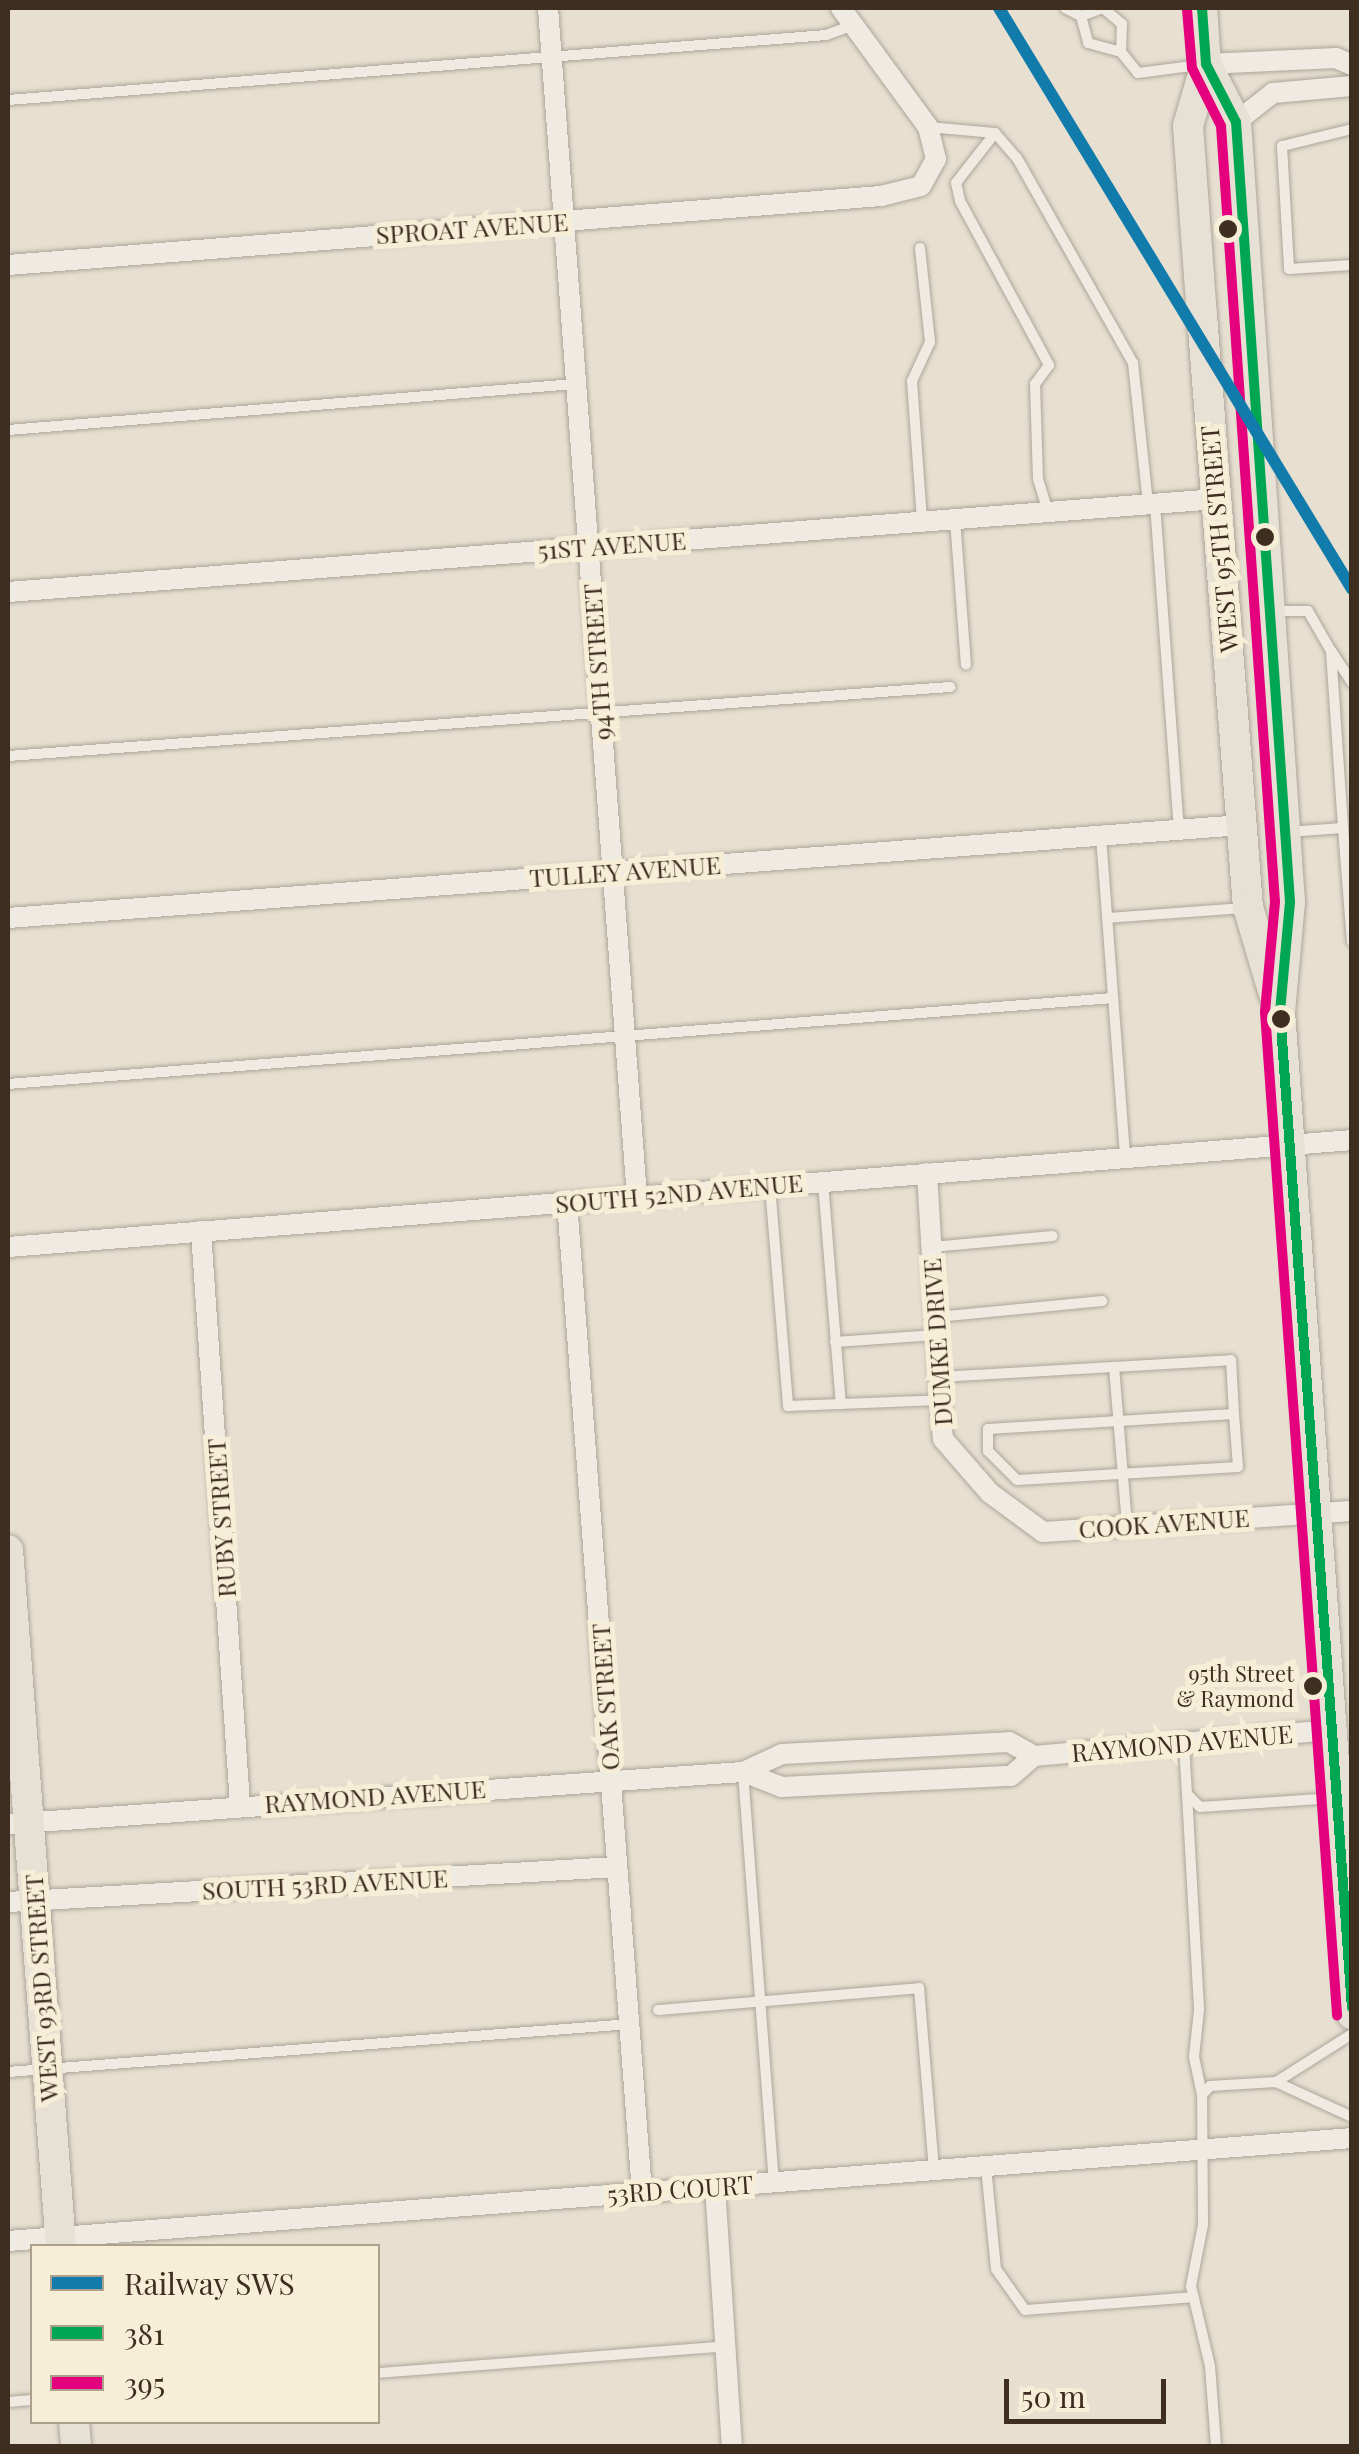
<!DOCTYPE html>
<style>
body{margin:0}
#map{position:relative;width:1359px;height:2454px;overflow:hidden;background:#e7e0d1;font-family:"Playfair Display",serif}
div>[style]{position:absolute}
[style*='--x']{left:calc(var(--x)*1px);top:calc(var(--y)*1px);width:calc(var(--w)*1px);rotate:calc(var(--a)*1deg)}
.roads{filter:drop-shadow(0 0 2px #ada599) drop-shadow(0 0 2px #ada599)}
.lane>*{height:10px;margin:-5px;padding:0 5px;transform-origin:5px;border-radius:5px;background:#efebe3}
.street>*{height:20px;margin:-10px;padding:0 10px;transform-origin:10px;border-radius:10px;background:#efebe3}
.primary>*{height:30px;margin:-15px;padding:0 15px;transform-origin:15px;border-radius:15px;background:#e6e1d4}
.bus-1>*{height:10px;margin:-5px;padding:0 5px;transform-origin:5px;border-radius:5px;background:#00a651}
.bus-2>*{height:10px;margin:-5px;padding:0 5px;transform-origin:5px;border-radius:5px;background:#e5007d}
.rail-1>*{height:12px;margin:-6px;padding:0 6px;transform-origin:6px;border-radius:6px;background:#117bac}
.dots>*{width:28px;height:28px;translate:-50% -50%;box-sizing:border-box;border:5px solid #f7eed8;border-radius:50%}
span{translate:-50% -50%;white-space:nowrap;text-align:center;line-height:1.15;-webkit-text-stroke:10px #f7eed8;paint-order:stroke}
.bus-label{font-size:22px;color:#3d2e20}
.right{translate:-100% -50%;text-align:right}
.street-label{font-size:25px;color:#3d2e20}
.frame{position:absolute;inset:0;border:10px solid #3d2e20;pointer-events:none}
.legend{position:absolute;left:30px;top:2244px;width:350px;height:180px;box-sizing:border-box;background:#f7eed8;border:2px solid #ada18e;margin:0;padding:12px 18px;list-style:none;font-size:30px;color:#3d2e20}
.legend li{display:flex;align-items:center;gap:20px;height:50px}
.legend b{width:50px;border:2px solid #ada18e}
.scale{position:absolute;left:1004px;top:2379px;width:162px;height:45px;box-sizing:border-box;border:5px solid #3d2e20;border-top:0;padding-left:12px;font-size:30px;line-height:35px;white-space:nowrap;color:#3d2e20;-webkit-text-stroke:8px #f7eed8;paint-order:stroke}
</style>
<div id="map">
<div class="roads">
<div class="lane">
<div style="--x:1065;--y:8;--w:18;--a:27"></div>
<div style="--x:1081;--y:16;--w:28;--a:75"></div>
<div style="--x:1088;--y:43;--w:34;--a:15"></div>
<div style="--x:1121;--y:52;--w:27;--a:51"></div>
<div style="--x:1138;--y:73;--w:63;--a:-7.4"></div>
<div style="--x:1081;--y:16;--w:23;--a:-20"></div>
<div style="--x:1103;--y:8;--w:25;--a:40"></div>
<div style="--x:1122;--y:24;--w:28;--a:92"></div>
<div style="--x:8;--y:100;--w:821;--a:-4.54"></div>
<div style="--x:826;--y:35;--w:30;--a:-20"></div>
<div style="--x:928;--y:127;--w:67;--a:5.1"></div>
<div style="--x:1352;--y:129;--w:72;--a:166.3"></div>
<div style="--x:1282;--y:146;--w:123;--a:86.7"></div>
<div style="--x:1289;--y:269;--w:63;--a:-3.6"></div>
<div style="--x:995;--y:133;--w:63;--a:128"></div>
<div style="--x:956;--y:183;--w:18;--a:77"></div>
<div style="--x:960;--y:201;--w:187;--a:61.5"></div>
<div style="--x:1049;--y:365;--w:24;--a:126"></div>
<div style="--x:1035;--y:384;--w:95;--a:88.2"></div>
<div style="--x:1038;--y:479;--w:34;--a:73"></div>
<div style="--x:995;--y:133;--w:33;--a:49"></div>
<div style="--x:1017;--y:158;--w:236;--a:60.5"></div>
<div style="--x:1133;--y:363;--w:142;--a:83.9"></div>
<div style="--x:920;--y:248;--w:95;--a:83.9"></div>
<div style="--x:930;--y:342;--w:43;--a:114.8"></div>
<div style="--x:912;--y:381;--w:140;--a:85.9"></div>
<div style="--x:8;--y:430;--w:569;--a:-4.64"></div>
<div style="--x:1155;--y:504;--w:326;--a:85.8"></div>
<div style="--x:955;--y:519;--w:146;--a:85.7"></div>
<div style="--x:1273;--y:611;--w:35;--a:0"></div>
<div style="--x:1308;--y:611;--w:46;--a:60.1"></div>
<div style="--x:1331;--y:651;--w:177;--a:86.1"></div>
<div style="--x:1332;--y:652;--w:37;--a:57"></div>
<div style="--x:8;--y:756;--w:945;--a:-4.19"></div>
<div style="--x:1287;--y:832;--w:56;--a:-4.1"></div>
<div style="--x:1343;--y:828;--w:114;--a:85.5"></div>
<div style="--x:1101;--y:836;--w:323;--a:85.7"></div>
<div style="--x:1107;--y:918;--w:135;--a:-4.2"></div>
<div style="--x:8;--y:1084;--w:1108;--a:-4.45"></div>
<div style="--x:823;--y:1182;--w:223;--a:85.4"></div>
<div style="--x:770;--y:1186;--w:221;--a:85.3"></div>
<div style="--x:788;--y:1406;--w:153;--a:-2.2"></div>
<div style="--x:932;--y:1247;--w:121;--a:-5.2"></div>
<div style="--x:937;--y:1317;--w:166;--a:-5.5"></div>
<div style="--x:835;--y:1342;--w:101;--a:-4"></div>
<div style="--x:1114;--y:1367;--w:159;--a:85.3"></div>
<div style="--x:940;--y:1377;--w:291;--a:-3.3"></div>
<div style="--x:1231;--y:1360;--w:54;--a:86.8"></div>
<div style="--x:1234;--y:1414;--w:53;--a:85.7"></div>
<div style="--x:1238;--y:1467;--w:221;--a:176.6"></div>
<div style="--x:1017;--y:1480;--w:41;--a:-135"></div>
<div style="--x:988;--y:1451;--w:22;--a:-90"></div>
<div style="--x:988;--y:1429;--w:246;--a:-3.5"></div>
<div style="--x:1184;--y:1744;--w:50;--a:86.6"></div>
<div style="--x:1187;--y:1794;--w:18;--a:45"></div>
<div style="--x:1200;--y:1807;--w:135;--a:-3.8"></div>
<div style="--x:743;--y:1772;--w:411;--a:85.7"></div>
<div style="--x:1187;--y:1794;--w:216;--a:86.8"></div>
<div style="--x:1199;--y:2010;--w:47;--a:96.1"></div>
<div style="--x:1194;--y:2057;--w:39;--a:78"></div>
<div style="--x:658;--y:2010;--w:262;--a:-4.8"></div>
<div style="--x:919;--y:1988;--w:183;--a:85.3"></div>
<div style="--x:8;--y:2072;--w:624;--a:-4.41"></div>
<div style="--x:1276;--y:2082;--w:90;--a:-32.3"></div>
<div style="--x:986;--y:2167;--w:102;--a:84.4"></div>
<div style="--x:996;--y:2269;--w:50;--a:54.7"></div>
<div style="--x:1025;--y:2310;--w:169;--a:-4.4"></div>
<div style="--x:378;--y:2373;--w:348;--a:-4.4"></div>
<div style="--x:8;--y:2402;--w:24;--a:-5"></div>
<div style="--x:1216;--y:2446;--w:80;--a:-94.3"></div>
<div style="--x:1210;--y:2366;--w:82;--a:-103.4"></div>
<div style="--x:1191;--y:2286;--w:62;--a:-78.9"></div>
<div style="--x:1203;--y:2225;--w:130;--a:-90.4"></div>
<div style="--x:1202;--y:2095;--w:12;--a:-48"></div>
<div style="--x:1210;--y:2086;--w:66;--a:-3.5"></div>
<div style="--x:1276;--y:2082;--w:84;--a:24.7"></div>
</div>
<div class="street">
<div style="--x:548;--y:8;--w:1192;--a:85.72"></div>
<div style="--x:1206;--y:64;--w:130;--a:-2.6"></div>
<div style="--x:1336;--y:58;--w:17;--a:24"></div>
<div style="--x:1236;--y:122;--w:47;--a:-38.1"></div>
<div style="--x:1273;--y:93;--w:79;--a:-5.1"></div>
<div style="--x:8;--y:265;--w:876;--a:-4.52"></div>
<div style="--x:881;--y:196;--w:41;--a:-14"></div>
<div style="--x:921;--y:186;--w:31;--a:-61"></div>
<div style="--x:936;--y:159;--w:33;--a:-104"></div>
<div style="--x:928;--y:127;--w:147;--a:-126.2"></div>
<div style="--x:8;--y:592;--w:1212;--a:-4.4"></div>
<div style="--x:8;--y:918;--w:1237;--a:-4.31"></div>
<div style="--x:927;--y:1173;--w:266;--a:86.6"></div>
<div style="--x:943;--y:1439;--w:72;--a:49"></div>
<div style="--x:990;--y:1493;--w:66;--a:36.3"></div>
<div style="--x:1043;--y:1532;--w:310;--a:-3.9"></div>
<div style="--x:567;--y:1202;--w:993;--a:85.67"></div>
<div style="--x:201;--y:1231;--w:575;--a:86.11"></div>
<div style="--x:8;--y:1247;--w:1348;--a:-4.55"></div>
<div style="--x:743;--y:1772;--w:42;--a:21"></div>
<div style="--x:782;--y:1787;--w:229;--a:-2.8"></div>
<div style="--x:1011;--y:1776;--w:30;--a:-41"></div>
<div style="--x:8;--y:1824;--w:737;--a:-4.05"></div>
<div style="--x:743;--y:1772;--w:43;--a:-24.8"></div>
<div style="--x:782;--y:1754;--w:227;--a:-3"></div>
<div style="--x:1009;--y:1742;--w:29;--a:29"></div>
<div style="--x:1034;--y:1756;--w:298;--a:-5"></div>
<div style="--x:8;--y:1902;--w:609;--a:-3.29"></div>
<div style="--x:715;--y:2186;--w:261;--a:86.3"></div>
<div style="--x:8;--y:2241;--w:1348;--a:-4.38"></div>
</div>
<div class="primary">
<div style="--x:1202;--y:8;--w:56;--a:85.9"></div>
<div style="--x:1206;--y:64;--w:65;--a:106.2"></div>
<div style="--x:1188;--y:126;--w:190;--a:85.8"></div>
<div style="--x:1202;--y:315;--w:594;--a:85.56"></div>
<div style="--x:1248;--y:907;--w:91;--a:73.4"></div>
<div style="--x:1206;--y:64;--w:65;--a:62.7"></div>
<div style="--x:1236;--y:122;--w:782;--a:86.04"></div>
<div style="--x:1290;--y:902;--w:109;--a:95.2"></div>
<div style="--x:1280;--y:1011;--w:1006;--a:85.89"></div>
<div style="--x:8;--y:1550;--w:698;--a:85.65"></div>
<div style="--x:74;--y:2422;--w:24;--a:85"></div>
</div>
</div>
<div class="bus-1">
<div style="--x:1202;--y:8;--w:56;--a:85.9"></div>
<div style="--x:1206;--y:64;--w:65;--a:62.7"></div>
<div style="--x:1236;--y:122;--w:782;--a:86.04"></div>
<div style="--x:1290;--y:902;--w:109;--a:95.2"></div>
<div style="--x:1280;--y:1011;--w:999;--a:85.87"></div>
</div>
<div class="bus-2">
<div style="--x:1187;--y:9;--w:59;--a:85.2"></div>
<div style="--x:1192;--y:68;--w:65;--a:63.4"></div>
<div style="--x:1221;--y:126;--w:778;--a:86.02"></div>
<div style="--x:1275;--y:902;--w:110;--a:95.2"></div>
<div style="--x:1265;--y:1012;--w:1006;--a:85.89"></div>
</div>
<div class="rail-1">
<div style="--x:999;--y:8;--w:680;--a:58.72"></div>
</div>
<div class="dots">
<div style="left:1228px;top:229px;background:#3d2e20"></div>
<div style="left:1265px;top:537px;background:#3d2e20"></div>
<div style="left:1281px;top:1019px;background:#3d2e20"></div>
<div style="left:1313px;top:1686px;background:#3d2e20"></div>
</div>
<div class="bus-label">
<span class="right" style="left:1294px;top:1686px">95th Street<br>&amp; Raymond</span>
</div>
<div class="street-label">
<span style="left:472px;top:228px;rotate:-4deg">SPROAT AVENUE</span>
<span style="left:1219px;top:539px;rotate:-95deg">WEST 95TH STREET</span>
<span style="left:612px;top:545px;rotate:-4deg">51ST AVENUE</span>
<span style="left:597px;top:662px;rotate:-94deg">94TH STREET</span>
<span style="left:625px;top:871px;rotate:-4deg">TULLEY AVENUE</span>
<span style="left:679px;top:1193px;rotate:-5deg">SOUTH 52ND AVENUE</span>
<span style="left:937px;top:1342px;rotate:-94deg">DUMKE DRIVE</span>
<span style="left:221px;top:1518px;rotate:-94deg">RUBY STREET</span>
<span style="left:1164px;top:1523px;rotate:-4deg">COOK AVENUE</span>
<span style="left:605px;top:1697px;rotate:-94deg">OAK STREET</span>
<span style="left:1182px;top:1743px;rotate:-5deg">RAYMOND AVENUE</span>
<span style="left:375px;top:1796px;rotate:-4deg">RAYMOND AVENUE</span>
<span style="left:325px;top:1884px;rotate:-3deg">SOUTH 53RD AVENUE</span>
<span style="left:41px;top:1988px;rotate:-94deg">WEST 93RD STREET</span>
<span style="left:680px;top:2189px;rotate:-4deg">53RD COURT</span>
</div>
<div class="frame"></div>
<ul class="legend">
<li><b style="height:12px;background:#117bac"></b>Railway SWS</li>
<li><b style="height:12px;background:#00a651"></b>381</li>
<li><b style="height:12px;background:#e5007d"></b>395</li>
</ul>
<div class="scale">50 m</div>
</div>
